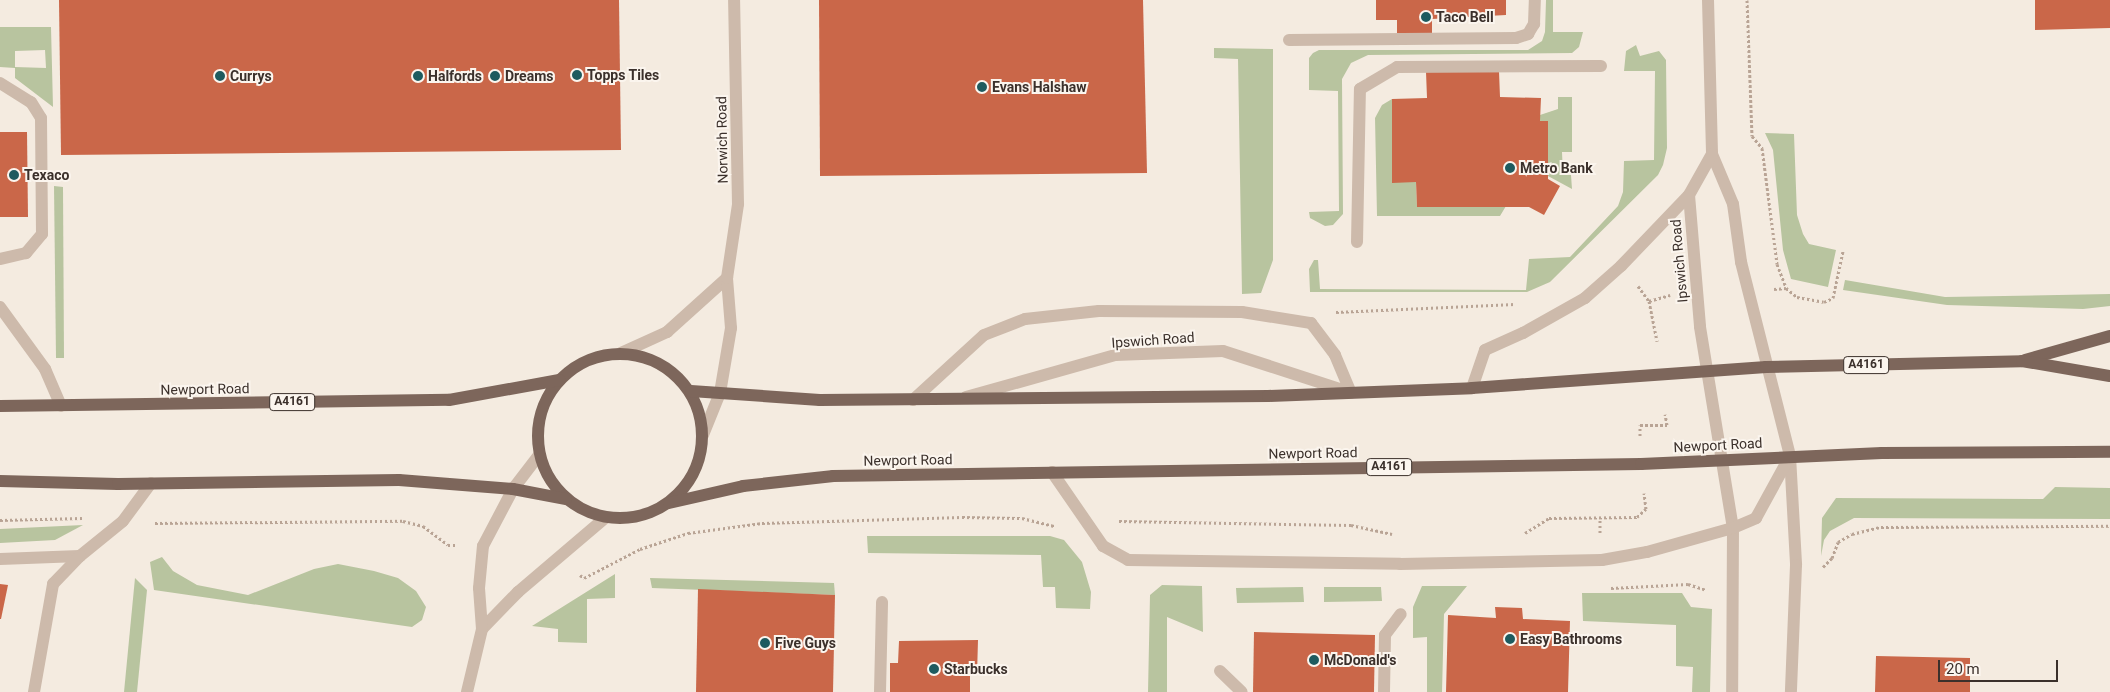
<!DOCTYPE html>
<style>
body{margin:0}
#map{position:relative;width:2110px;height:692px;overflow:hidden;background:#f4ebe0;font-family:Roboto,sans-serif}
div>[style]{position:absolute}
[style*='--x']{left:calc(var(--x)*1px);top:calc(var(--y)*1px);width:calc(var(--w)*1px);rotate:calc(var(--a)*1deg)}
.green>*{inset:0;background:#b8c49f}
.building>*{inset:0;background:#ca6749}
.path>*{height:3px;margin-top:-1.5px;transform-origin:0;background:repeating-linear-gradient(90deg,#b9a495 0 2.5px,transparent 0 5px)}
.service>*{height:12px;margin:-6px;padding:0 6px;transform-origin:6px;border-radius:6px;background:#cdbaab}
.minor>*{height:12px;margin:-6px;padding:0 6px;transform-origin:6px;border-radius:6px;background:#cdbaab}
.primary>*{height:12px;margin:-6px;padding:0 6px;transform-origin:6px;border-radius:6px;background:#7d665b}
.primary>.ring{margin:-6px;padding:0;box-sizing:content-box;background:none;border:12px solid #7d665b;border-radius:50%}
.dots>*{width:14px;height:14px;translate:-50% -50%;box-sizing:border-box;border:2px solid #fbf5ee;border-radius:50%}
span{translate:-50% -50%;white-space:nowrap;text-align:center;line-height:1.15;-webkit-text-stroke:4px #fbf5ee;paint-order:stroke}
.shield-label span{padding:1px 4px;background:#fbf5ee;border:1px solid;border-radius:4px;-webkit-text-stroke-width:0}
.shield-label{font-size:12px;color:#3b302b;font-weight:700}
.poi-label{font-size:14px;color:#3b302b;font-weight:700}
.left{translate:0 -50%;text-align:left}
.street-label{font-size:14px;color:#3b302b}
.scale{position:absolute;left:1938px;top:660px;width:120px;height:22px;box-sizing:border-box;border:2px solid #3b302b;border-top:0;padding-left:6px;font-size:15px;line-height:18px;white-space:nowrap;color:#3b302b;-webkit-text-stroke:4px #fbf5ee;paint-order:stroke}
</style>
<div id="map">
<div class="green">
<div style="clip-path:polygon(1546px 0,1553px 0,1553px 32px,1583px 32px,1579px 47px,1572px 53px,1368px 55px,1351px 63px,1342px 79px,1343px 214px,1333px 225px,1325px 226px,1310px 218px,1309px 212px,1339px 211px,1338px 91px,1309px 90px,1309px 58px,1313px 53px,1319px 50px,1528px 50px,1542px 41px,1545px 32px)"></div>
<div style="clip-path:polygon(evenodd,0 27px,51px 27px,53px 107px,15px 78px,15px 68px,0 67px,0 27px,45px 50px,46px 68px,15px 67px,15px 51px,45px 50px)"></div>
<div style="clip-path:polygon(1636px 45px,1640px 56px,1659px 51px,1666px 60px,1667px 148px,1663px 165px,1658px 175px,1550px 282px,1527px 292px,1310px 292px,1309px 269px,1314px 260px,1318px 260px,1320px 289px,1526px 290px,1529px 259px,1570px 257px,1618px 206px,1623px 192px,1624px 161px,1654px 160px,1655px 71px,1624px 71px,1626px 51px)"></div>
<div style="clip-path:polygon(1214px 48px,1273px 49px,1273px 260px,1261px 293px,1242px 294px,1238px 59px,1214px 58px)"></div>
<div style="clip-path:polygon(1558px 97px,1572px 97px,1572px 152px,1562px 152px,1563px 175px,1571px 175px,1572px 189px,1548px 176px,1548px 122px,1540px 121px,1540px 115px,1558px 109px)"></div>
<div style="clip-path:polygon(1392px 99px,1392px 182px,1416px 182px,1417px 207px,1506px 206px,1500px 216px,1377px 216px,1375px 118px,1382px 105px)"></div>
<div style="clip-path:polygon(1765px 133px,1794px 134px,1797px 215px,1803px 234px,1809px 244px,1836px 250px,1828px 287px,1791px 279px,1783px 250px,1773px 150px)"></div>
<div style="clip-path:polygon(54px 186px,63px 187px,64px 358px,56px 358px)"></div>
<div style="clip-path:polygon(1845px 280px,1945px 297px,2110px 294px,2110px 306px,2083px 309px,1947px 305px,1843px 290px)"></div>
<div style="clip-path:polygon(2055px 487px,2110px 488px,2110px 519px,1854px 518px,1830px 531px,1824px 540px,1821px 556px,1822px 518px,1836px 498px,2043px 499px)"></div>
<div style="clip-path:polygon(83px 525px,55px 540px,0 543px,0 529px)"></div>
<div style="clip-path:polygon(867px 536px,1050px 536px,1064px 540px,1082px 562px,1091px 592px,1090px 609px,1056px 608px,1055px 587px,1043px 587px,1041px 555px,868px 553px)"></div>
<div style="clip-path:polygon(162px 557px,173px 571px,197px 585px,248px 595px,314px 569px,338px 564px,374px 571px,398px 578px,416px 591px,426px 607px,422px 620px,412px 627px,154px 590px,150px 562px)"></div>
<div style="clip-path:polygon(615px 574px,615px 598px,587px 599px,587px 643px,558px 642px,558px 629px,532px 626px)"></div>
<div style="clip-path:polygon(135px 578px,147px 590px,137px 692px,124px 692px)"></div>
<div style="clip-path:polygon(650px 578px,834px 583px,835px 595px,652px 588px)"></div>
<div style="clip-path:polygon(1162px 585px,1202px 586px,1203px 632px,1167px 617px,1167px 692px,1148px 692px,1150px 595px)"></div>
<div style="clip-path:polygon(1422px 586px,1467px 586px,1444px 614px,1442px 692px,1427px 692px,1427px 637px,1413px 638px,1413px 607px)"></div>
<div style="clip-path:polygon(1303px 587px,1304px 602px,1237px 603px,1236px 588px)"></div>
<div style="clip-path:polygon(1324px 587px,1381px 587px,1382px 601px,1324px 602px)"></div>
<div style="clip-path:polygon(1582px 593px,1682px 593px,1691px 607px,1712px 609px,1710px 692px,1692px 692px,1693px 667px,1676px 666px,1676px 625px,1583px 621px)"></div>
</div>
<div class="building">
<div style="clip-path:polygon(59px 0,619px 0,621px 150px,61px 155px)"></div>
<div style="clip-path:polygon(819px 0,1143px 0,1147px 173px,820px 176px)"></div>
<div style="clip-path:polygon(1376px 0,1506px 0,1506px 15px,1432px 19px,1432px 34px,1397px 33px,1397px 20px,1376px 20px)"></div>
<div style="clip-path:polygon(2035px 0,2110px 0,2110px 28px,2035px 30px)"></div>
<div style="clip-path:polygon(1499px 71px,1500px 97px,1541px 98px,1540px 121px,1548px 121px,1548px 179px,1560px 186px,1544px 215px,1529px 207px,1417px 207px,1416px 182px,1392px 183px,1392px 99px,1427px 98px,1426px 72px)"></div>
<div style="clip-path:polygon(0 132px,27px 132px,28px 217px,0 217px)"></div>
<div style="clip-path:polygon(0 584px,8px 585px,1px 619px,0 619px)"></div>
<div style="clip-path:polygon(698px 589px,835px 595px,833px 692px,696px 692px)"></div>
<div style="clip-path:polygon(1495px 607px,1522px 608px,1523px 619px,1570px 621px,1568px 692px,1446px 692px,1448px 615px,1496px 618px)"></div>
<div style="clip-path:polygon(1254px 632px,1375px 635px,1374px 692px,1253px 692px)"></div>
<div style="clip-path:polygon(978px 640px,977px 675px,970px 675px,970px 692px,890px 692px,890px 663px,898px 663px,899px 641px)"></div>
<div style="clip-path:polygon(1876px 656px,1970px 658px,1970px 692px,1875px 692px)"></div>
</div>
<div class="path">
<div style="--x:1747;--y:0;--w:136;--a:87.9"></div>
<div style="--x:1752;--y:136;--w:16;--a:50"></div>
<div style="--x:1762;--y:148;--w:117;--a:82.6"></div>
<div style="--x:1777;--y:264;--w:26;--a:69"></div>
<div style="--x:1786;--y:288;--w:14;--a:39"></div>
<div style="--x:1797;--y:297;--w:27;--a:10"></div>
<div style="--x:1824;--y:302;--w:10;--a:-24"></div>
<div style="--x:1833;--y:298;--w:48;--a:-78"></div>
<div style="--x:1638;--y:286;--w:19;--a:54"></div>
<div style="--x:1649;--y:301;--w:41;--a:78.7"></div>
<div style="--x:1774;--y:289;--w:12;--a:-5"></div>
<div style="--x:1649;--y:301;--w:22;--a:-16"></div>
<div style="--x:1336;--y:312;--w:179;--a:-2.6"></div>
<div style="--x:1640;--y:436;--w:11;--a:-90"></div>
<div style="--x:1640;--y:425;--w:27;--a:0"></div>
<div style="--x:1667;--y:425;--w:11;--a:-100"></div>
<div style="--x:0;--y:520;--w:82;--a:-1.4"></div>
<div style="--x:1119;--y:521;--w:232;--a:1"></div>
<div style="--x:1351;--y:525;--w:42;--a:12.4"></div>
<div style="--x:155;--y:523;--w:248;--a:-0.5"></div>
<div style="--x:403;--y:521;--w:21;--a:14"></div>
<div style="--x:423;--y:526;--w:31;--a:37"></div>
<div style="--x:448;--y:545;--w:8;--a:0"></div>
<div style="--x:1525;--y:533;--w:28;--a:-32"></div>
<div style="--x:1549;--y:518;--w:88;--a:-0.7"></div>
<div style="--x:1637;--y:517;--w:12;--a:-42"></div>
<div style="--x:1646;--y:509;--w:16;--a:-97"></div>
<div style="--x:1600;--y:533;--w:15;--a:-90"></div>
<div style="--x:1823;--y:567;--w:13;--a:-45"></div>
<div style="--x:1832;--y:558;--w:17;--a:-69"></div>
<div style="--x:1838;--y:542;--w:16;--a:-30"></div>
<div style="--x:1852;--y:534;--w:30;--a:-14"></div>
<div style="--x:1881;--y:527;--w:229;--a:-0.3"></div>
<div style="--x:580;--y:575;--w:5;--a:37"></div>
<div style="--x:584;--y:578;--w:63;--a:-27.4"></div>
<div style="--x:640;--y:549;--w:51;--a:-18.4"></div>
<div style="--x:688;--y:533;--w:75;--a:-7.7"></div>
<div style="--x:762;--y:523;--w:200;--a:-1.7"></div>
<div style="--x:962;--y:517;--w:60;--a:1"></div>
<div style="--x:1022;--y:518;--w:34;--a:14"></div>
<div style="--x:1611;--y:588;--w:77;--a:-3"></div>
<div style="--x:1688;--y:584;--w:19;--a:18"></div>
</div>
<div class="service">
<div style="--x:1289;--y:40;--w:227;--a:-0.5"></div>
<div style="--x:1516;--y:38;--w:13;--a:-18"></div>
<div style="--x:1528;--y:34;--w:12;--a:-59"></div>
<div style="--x:1534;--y:24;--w:24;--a:-88"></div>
<div style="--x:0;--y:83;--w:36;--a:32"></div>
<div style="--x:31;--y:102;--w:19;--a:58"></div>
<div style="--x:41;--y:118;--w:116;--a:89.5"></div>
<div style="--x:42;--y:234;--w:25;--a:130"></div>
<div style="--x:26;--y:253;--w:27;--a:167"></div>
<div style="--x:1357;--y:242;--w:153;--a:-88.9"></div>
<div style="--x:1360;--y:89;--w:43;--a:-30.7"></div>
<div style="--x:1397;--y:67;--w:204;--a:-0.3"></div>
<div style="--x:0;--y:307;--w:77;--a:54"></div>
<div style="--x:45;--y:369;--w:40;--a:66.6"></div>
<div style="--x:966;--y:397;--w:155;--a:-15.7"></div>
<div style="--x:1115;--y:355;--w:108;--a:-2.1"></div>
<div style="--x:1223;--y:351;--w:133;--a:18"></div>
<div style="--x:913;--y:400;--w:96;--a:-42.5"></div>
<div style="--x:984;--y:335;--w:44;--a:-21.3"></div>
<div style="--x:1025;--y:319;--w:74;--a:-6.2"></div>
<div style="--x:1099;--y:311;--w:143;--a:0.4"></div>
<div style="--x:1242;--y:312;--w:70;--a:9.1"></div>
<div style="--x:1311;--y:323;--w:40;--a:53"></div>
<div style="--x:1335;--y:355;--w:41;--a:67.2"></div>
<div style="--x:0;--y:559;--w:80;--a:-2.1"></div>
<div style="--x:80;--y:556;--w:55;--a:-39.1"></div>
<div style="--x:123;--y:521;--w:47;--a:-53.6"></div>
<div style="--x:1220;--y:671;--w:30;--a:44"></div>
<div style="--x:34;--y:692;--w:110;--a:-80"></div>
<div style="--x:53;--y:584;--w:39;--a:-46"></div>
<div style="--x:880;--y:692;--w:90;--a:-88.7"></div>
<div style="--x:1384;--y:692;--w:57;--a:-89"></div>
<div style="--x:1385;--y:635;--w:26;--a:-53"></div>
</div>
<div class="minor">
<div style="--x:1708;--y:0;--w:154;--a:88.5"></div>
<div style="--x:1712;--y:154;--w:54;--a:67.2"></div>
<div style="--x:1733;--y:204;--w:59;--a:82.1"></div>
<div style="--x:1741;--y:262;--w:200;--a:75.8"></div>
<div style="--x:1790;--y:456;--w:109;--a:86.8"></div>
<div style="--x:1796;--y:565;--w:127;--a:92.3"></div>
<div style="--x:1712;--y:154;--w:47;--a:119.3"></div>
<div style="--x:1689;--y:195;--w:132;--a:85.2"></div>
<div style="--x:1700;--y:327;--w:204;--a:80.7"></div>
<div style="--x:1733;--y:528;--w:164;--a:90.3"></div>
<div style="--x:621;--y:353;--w:51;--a:-24.5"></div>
<div style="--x:667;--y:332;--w:81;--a:-42"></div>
<div style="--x:1472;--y:388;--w:40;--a:-71.1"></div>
<div style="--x:1485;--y:350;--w:42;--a:-24.1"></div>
<div style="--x:1523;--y:333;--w:71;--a:-29.4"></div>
<div style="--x:1585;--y:298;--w:48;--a:-41.6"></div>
<div style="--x:1621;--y:266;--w:98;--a:-46.2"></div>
<div style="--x:703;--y:435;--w:45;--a:-68"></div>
<div style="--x:720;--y:393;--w:66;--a:-80.4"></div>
<div style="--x:731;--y:328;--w:50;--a:-94.6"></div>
<div style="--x:727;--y:278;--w:75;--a:-81.5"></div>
<div style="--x:738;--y:204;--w:204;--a:-91.1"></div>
<div style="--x:1052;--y:472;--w:90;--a:55.4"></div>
<div style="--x:1103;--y:546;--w:29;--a:29"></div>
<div style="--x:1128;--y:560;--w:272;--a:0.8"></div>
<div style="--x:1400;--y:564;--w:202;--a:-1.1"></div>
<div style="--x:1602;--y:560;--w:46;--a:-10.1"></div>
<div style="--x:1647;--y:552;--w:89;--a:-15.6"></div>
<div style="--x:1733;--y:528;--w:25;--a:-23"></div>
<div style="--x:1756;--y:518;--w:71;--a:-61.3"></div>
<div style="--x:482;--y:629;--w:52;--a:-45.8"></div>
<div style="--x:518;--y:592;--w:114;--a:-40.4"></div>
<div style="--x:467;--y:692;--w:65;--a:-76.6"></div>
<div style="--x:482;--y:629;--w:41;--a:-94.2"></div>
<div style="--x:479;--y:588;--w:42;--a:-84.6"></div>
<div style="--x:483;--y:546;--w:64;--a:-62.2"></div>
<div style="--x:513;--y:489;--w:43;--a:-52.6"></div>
</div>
<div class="primary">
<div class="ring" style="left:538px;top:354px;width:152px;height:152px"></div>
<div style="--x:2025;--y:360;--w:88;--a:-15.8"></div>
<div style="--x:691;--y:391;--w:129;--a:4"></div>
<div style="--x:820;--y:400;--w:448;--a:-0.5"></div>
<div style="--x:1268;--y:396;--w:204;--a:-2.2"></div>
<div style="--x:1472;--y:388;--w:295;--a:-4.1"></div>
<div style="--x:1766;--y:367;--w:256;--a:-1.3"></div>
<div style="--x:2022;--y:361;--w:89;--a:9.7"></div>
<div style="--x:0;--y:406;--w:449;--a:-0.8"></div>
<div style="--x:449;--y:400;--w:112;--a:-10.3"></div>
<div style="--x:0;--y:481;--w:118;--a:1.5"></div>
<div style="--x:118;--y:484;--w:281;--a:-0.8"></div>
<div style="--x:399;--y:480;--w:114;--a:4.5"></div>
<div style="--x:513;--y:489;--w:54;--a:10.7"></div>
<div style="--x:669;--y:503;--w:76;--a:-12.9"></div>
<div style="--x:743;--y:486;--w:91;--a:-6.3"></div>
<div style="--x:833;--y:476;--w:808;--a:-0.85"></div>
<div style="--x:1641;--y:464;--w:241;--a:-2.6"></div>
<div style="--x:1882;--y:453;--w:228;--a:-0.3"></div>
</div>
<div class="dots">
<div style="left:1426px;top:17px;background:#1e5b5f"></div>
<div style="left:577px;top:75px;background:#1e5b5f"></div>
<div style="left:220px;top:76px;background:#1e5b5f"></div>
<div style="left:418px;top:76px;background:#1e5b5f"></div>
<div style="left:495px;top:76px;background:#1e5b5f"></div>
<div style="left:982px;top:87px;background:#1e5b5f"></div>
<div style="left:1510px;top:168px;background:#1e5b5f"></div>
<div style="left:14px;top:175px;background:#1e5b5f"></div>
<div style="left:1510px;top:639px;background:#1e5b5f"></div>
<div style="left:765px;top:643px;background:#1e5b5f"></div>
<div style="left:1314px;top:660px;background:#1e5b5f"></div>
<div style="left:934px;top:669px;background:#1e5b5f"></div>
</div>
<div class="shield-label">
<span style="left:1866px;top:365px">A4161</span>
<span style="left:292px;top:402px">A4161</span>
<span style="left:1389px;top:467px">A4161</span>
</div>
<div class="poi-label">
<span class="left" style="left:1436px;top:17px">Taco Bell</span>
<span class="left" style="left:587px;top:75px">Topps Tiles</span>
<span class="left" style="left:230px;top:76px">Currys</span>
<span class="left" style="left:428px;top:76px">Halfords</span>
<span class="left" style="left:505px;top:76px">Dreams</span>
<span class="left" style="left:992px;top:87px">Evans Halshaw</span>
<span class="left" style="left:1520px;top:168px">Metro Bank</span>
<span class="left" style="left:24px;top:175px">Texaco</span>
<span class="left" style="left:1520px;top:639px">Easy Bathrooms</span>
<span class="left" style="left:775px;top:643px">Five Guys</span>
<span class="left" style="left:1324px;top:660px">McDonald's</span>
<span class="left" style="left:944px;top:669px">Starbucks</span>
</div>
<div class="street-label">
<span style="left:722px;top:140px;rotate:-91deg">Norwich Road</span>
<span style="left:1679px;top:261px;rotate:-95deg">Ipswich Road</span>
<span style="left:1153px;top:340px;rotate:-4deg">Ipswich Road</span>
<span style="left:205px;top:389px;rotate:-1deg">Newport Road</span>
<span style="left:1718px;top:445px;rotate:-3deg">Newport Road</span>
<span style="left:1313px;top:453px;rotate:-1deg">Newport Road</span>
<span style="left:908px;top:460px;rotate:-1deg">Newport Road</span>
</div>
<div class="scale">20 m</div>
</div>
